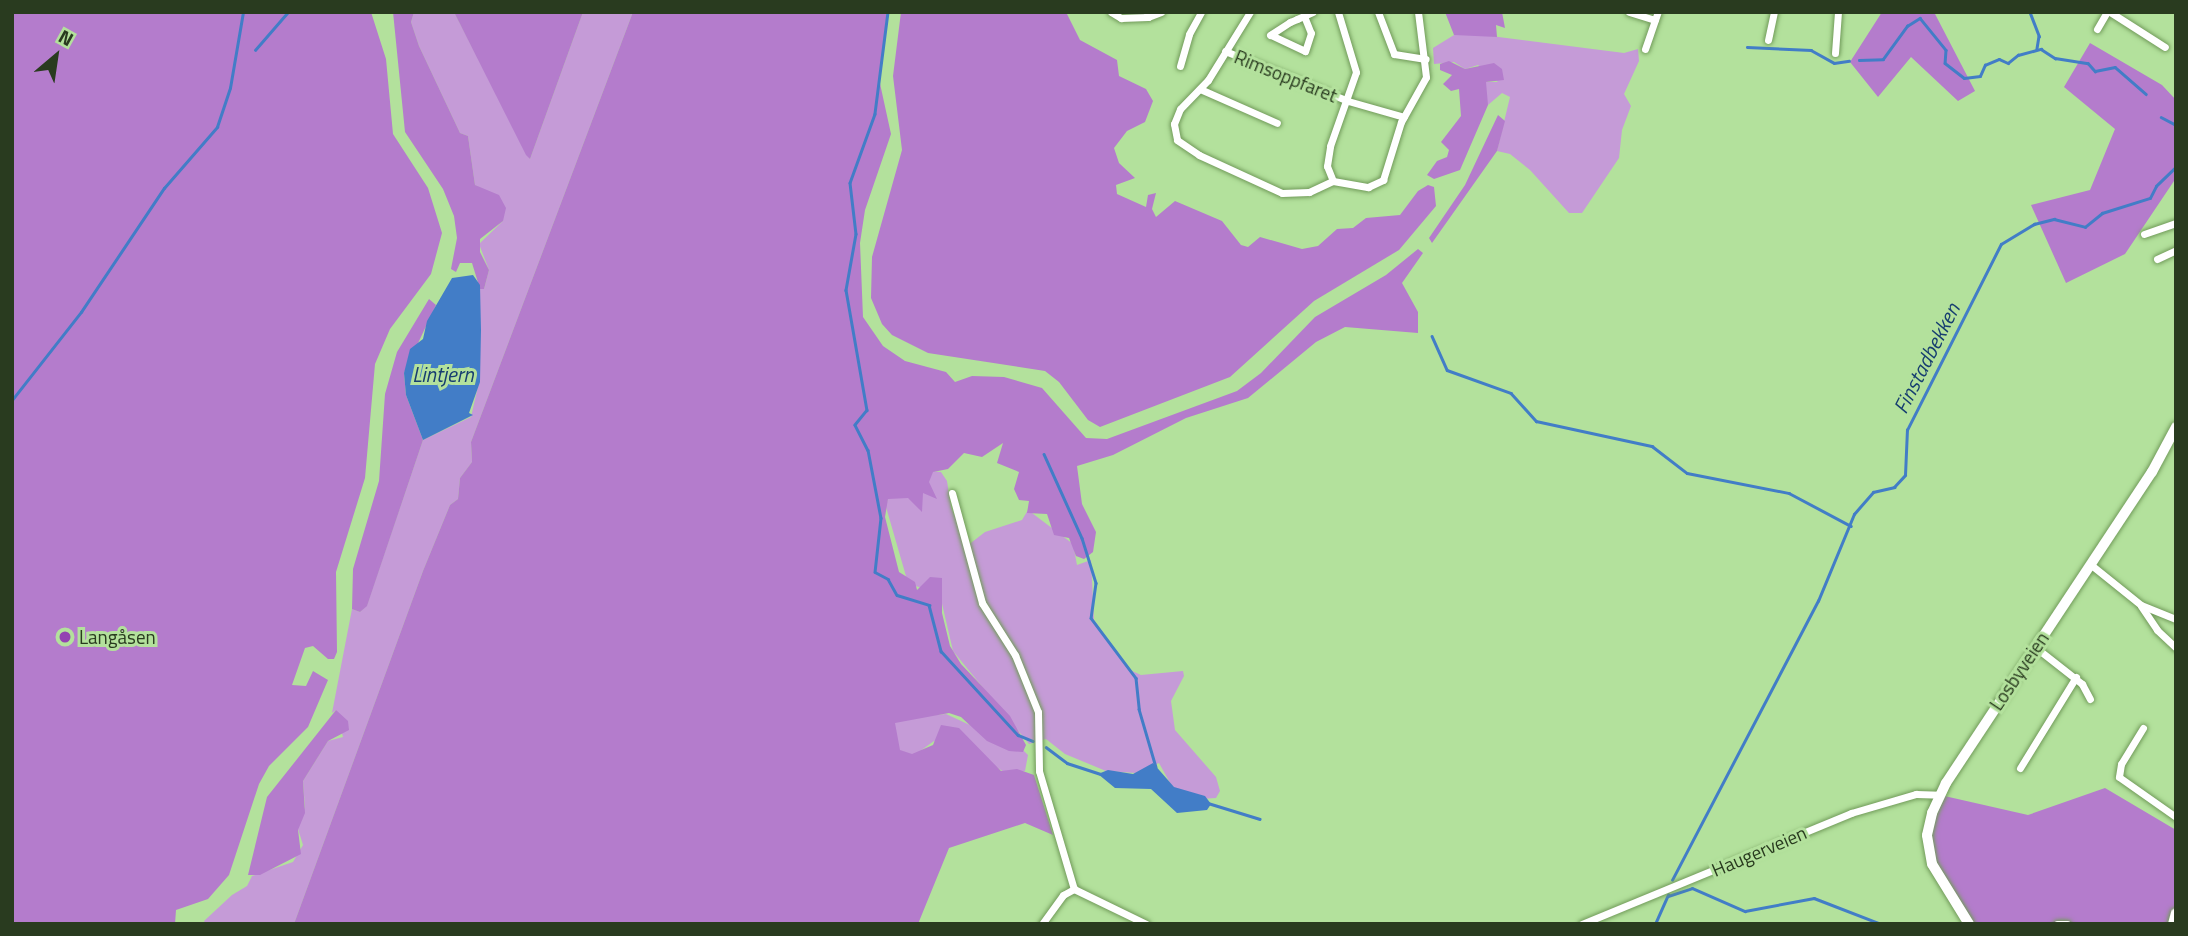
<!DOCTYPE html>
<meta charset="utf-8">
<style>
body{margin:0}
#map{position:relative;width:2188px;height:936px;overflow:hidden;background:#b3e19c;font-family:"Titillium Web",sans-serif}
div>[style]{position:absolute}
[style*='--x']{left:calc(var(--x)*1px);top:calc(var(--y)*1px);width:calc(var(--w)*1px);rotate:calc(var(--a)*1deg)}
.green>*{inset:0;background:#c59bd7}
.forest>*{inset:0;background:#b47ccc}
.water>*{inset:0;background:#427dc7}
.stream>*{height:2.5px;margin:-1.25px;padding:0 1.25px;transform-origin:1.25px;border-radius:1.25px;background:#427dc7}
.roads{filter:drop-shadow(0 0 2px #719b5a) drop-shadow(0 0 2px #719b5a)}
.minor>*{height:7px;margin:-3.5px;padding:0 3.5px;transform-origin:3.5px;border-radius:3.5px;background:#fff}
.secondary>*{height:10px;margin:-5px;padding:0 5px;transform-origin:5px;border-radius:5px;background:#fff}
.dots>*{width:19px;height:19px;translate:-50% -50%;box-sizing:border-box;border:4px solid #b3e19c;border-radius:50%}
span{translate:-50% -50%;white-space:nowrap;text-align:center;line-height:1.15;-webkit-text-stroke:6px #b3e19c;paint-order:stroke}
.street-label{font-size:19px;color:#293b1f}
.poi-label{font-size:19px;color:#293b1f}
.left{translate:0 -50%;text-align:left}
.water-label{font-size:21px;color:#173e70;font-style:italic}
.frame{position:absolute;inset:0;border:14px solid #293b1f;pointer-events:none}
.north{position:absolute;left:21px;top:21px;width:70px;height:70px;-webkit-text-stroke:5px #b3e19c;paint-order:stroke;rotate:29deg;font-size:19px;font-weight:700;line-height:28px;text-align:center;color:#293b1f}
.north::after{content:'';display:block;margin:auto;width:24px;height:32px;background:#293b1f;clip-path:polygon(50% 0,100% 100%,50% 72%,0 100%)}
</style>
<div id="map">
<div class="green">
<div style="clip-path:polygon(414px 12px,454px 12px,530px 159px,583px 12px,633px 12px,471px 442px,472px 462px,460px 478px,458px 499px,450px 505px,423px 571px,294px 924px,206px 924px,204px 921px,232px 895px,247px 886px,252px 876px,293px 862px,303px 845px,298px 829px,305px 807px,303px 781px,328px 741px,343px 737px,336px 710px,332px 713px,352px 609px,360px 612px,367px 605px,423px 440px,471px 417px,479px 382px,480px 289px,484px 289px,489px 270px,479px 244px,503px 221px,487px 192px,475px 185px,468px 136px,460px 133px,419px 46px,411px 22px)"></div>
<div style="clip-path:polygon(1467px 33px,1624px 53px,1638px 49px,1639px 61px,1624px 94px,1631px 106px,1622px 130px,1619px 158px,1582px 213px,1569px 213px,1530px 170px,1510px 154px,1497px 151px,1510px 97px,1502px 93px,1488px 105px,1484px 94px,1486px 82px,1498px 82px,1478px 65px,1465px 69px,1454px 62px,1434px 64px,1433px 48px,1454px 35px)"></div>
<div style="clip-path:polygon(930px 471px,941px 472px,947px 481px,951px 507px,967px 546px,985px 532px,1022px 520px,1028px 510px,1073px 544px,1077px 565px,1091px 560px,1094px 620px,1130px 670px,1141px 675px,1183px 671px,1184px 676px,1171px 701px,1175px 730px,1216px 777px,1220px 791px,1216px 798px,1200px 799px,1174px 790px,1159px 763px,1136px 773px,1106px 771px,1065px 754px,1046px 739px,1029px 744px,953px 651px,940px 595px,908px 583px,886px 507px,888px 498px)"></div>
<div style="clip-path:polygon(946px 714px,1022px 749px,1028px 755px,1025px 771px,1004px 772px,978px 755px,934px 741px,901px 765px,887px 733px,895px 719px)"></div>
</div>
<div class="forest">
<div style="clip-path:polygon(12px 12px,371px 12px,386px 59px,393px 134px,428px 188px,442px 233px,431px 274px,390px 329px,375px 364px,365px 478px,336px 572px,337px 652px,334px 659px,328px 659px,313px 646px,305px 648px,292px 685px,306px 686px,313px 671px,328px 680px,308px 727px,269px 766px,259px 784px,229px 875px,208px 899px,176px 910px,175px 924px,12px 924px)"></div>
<div style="clip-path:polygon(393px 12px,414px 12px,411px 22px,419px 46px,460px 133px,468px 136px,475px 185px,499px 195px,506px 208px,503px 221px,480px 239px,480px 252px,489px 270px,484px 289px,480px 289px,472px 263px,460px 263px,456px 272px,451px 269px,457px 238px,454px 216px,443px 189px,405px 132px)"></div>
<div style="clip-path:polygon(454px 12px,583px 12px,530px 159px,526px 155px)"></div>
<div style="clip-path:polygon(633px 12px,887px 12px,879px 79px,891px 134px,865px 210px,860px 243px,863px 317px,883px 346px,905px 361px,946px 372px,955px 382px,972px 376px,1004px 377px,1042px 388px,1086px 438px,1107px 439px,1237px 391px,1261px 373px,1315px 317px,1386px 275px,1418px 249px,1423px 253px,1402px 283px,1418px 312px,1418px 333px,1345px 327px,1316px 342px,1248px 398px,1186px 418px,1113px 455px,1077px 466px,1082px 504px,1096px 532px,1093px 552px,1084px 559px,1076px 556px,1069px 538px,1054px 535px,1047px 514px,1027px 513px,1029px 501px,1019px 500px,1014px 489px,1019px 472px,997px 463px,1003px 443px,982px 457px,964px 453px,948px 469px,933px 472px,929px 482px,937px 499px,923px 493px,922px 512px,908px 498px,888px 499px,885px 517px,899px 572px,915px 582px,917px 590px,930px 577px,942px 578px,942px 613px,950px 646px,961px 664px,1010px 716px,1026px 745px,1023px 752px,1009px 751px,987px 741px,961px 717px,949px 713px,895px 723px,900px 750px,912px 754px,933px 745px,941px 725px,959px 728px,1001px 771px,1017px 769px,1034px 775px,1053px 835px,1025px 823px,949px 848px,918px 924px,294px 924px,423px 571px,450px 505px,458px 499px,460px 478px,472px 462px,471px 442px)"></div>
<div style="clip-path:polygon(901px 12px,1066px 12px,1080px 40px,1117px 60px,1119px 76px,1146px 89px,1153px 101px,1145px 122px,1127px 131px,1114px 148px,1119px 163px,1135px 178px,1116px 185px,1117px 194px,1146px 207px,1148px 195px,1156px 193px,1152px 209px,1156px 217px,1175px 201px,1222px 221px,1241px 245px,1248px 247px,1260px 237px,1302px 249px,1318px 246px,1337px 229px,1353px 228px,1366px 218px,1400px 215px,1418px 191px,1428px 185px,1434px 187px,1436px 206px,1399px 250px,1314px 301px,1230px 377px,1100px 427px,1088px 420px,1059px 382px,1045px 371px,928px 353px,892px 335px,882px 324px,871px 298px,872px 257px,902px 150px,893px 76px)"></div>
<div style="clip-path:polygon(1445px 12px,1502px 12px,1505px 28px,1496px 25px,1497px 37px,1454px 35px)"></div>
<div style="clip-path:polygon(1882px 12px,1934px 12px,1975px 91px,1958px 101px,1911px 57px,1878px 97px,1850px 62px)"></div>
<div style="clip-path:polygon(2090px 43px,2162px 85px,2176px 100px,2176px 178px,2125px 254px,2066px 283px,2031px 205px,2090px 190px,2115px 129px,2064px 87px)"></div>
<div style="clip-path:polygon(1449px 61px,1465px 69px,1494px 63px,1502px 69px,1504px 80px,1486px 82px,1488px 105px,1460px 170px,1434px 179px,1427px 175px,1437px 161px,1447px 157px,1449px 150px,1441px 142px,1461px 116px,1459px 89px,1451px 91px,1443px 84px,1452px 75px,1440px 70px,1440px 64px)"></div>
<div style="clip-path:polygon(1498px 115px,1505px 121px,1497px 151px,1432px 243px,1429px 238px,1465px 185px)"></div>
<div style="clip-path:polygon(429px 299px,436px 305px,404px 373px,406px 395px,423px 440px,367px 606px,360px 612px,352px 609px,353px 569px,379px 481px,385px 394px,397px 352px)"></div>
<div style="clip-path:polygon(336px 710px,348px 721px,349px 730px,328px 741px,303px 781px,305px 813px,298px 830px,301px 854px,260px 875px,248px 875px,267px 797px)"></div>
<div style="clip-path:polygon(2105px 788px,2176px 830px,2176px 924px,1971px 924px,1929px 862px,1927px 833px,1940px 795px,2028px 815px)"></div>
</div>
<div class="water">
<div style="clip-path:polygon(473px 275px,480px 285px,481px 330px,480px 382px,469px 413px,473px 415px,423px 440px,406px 395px,404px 373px,410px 349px,423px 339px,427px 321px,452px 278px)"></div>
<div style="clip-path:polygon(1153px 763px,1174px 787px,1205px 796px,1211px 804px,1207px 810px,1177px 813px,1151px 789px,1115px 788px,1098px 774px,1108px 770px,1133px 774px)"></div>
</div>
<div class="stream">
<div style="--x:888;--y:12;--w:103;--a:97.3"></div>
<div style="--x:875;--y:114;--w:73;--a:109.9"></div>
<div style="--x:850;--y:183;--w:51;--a:83.3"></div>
<div style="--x:856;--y:234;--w:57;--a:100.1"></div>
<div style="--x:846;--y:290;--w:122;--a:80.1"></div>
<div style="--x:867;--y:410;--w:19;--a:129"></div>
<div style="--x:855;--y:425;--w:28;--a:63"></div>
<div style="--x:868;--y:450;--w:69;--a:79.2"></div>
<div style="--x:881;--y:518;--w:54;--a:96.3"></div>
<div style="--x:875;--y:572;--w:15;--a:28"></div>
<div style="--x:888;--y:579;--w:18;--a:61"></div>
<div style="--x:897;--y:595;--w:34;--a:17"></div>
<div style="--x:929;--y:605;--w:48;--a:75.4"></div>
<div style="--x:941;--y:651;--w:114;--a:47.5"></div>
<div style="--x:1018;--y:735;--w:16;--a:22"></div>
<div style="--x:2030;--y:12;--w:26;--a:69"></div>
<div style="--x:2039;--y:36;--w:13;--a:99"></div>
<div style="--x:1747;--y:47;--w:64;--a:2.7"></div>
<div style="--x:1811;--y:50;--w:26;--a:29"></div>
<div style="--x:1834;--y:63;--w:15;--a:-8"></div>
<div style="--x:255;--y:50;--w:50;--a:-49"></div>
<div style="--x:1859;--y:60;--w:24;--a:-2"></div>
<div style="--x:1883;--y:59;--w:41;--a:-54"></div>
<div style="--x:1907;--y:26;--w:15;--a:-32"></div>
<div style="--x:1920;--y:18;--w:41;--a:50.9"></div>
<div style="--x:1946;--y:50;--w:13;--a:94"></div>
<div style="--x:1945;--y:63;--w:24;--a:38"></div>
<div style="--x:1964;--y:78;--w:16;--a:-7"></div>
<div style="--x:1980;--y:76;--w:12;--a:-66"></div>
<div style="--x:1985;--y:65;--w:15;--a:-23"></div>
<div style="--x:1999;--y:59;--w:10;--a:24"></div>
<div style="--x:2008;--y:63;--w:13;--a:-39"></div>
<div style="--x:2018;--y:55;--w:24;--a:-15"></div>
<div style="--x:2041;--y:49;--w:17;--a:33"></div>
<div style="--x:2055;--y:58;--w:33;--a:9"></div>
<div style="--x:2088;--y:63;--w:11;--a:49"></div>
<div style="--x:2095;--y:71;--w:20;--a:-11"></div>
<div style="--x:2115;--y:67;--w:41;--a:41.1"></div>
<div style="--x:2161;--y:117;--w:17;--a:28"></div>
<div style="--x:1432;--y:336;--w:37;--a:66"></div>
<div style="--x:1447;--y:370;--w:68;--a:19.8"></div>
<div style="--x:1511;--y:393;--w:38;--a:48"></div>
<div style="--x:1536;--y:421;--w:119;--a:12.2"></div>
<div style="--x:1652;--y:446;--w:44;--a:37.6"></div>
<div style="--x:1687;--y:473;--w:104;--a:11.1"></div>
<div style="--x:1789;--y:493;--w:70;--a:28"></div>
<div style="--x:12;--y:400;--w:112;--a:-51.9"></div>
<div style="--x:81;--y:312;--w:149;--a:-56.2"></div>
<div style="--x:164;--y:188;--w:81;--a:-49"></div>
<div style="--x:217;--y:127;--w:41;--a:-71.6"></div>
<div style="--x:230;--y:88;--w:77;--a:-80.3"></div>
<div style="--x:1044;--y:454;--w:92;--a:65.7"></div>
<div style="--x:1082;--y:538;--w:47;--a:72.7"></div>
<div style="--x:1096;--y:583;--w:35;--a:98"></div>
<div style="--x:1091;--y:618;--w:75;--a:53.1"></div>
<div style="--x:1136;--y:678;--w:31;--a:84"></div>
<div style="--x:1139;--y:709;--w:60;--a:73.7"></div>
<div style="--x:1046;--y:747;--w:26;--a:37"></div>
<div style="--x:1067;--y:763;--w:35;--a:18"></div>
<div style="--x:1208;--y:803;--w:54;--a:17.1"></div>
<div style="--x:1672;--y:880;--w:315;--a:-62.4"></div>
<div style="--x:1818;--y:601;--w:94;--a:-67.5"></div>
<div style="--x:1854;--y:514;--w:29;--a:-49"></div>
<div style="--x:1873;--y:492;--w:22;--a:-13"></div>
<div style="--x:1894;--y:487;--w:16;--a:-47"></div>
<div style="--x:1905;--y:475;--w:45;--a:-87.5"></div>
<div style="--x:1907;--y:430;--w:208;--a:-63.2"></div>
<div style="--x:2001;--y:244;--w:39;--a:-31"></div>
<div style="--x:2034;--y:224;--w:21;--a:-14"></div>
<div style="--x:2054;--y:219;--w:32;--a:14"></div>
<div style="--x:2085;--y:227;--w:22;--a:-39"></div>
<div style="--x:2102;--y:213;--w:50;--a:-17.4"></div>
<div style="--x:2150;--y:198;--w:13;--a:-63"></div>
<div style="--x:2156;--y:186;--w:28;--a:-44"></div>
<div style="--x:1668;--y:896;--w:25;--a:-18"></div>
<div style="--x:1692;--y:888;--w:58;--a:23.5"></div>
<div style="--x:1745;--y:911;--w:70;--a:-10.7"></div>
<div style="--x:1814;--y:898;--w:72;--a:21.2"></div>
<div style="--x:1655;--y:924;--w:32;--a:-66"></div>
</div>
<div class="roads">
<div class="minor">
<div style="--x:1111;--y:12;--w:12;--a:31"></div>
<div style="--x:1121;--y:18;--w:27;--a:-2"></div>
<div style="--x:1250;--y:12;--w:80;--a:121.7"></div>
<div style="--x:1208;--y:80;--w:40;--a:134"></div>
<div style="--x:1180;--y:109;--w:16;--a:112"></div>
<div style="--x:1174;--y:124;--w:16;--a:79"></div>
<div style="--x:1177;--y:140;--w:27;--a:34"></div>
<div style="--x:1199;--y:155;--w:91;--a:24.6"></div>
<div style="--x:1282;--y:193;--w:27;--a:-2"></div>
<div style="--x:1309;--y:192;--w:26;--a:-25"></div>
<div style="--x:1378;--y:12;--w:45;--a:69.1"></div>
<div style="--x:1394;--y:54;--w:32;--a:9"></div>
<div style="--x:1629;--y:12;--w:27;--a:17"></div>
<div style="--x:2110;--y:12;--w:65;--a:32.5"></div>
<div style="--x:1147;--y:13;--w:4;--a:76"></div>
<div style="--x:1148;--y:17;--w:14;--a:-21"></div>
<div style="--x:1304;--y:16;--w:18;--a:68"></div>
<div style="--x:1311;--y:33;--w:19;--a:108"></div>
<div style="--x:1305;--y:51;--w:38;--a:-155"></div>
<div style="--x:1270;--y:35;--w:24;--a:-33"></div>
<div style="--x:1290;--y:22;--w:8;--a:-23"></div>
<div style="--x:1297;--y:19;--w:17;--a:-24"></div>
<div style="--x:2097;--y:29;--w:20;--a:-60"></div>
<div style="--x:1768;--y:40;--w:29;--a:-78"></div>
<div style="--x:1645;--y:49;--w:39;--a:-71"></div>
<div style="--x:1225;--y:51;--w:133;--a:22.1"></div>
<div style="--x:1348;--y:101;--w:58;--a:15.9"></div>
<div style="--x:1835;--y:53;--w:41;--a:-85.8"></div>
<div style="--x:1180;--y:66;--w:33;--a:-74"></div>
<div style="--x:1189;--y:34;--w:25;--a:-61"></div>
<div style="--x:1200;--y:89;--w:84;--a:23.8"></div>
<div style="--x:1333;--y:181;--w:36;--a:10"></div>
<div style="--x:1368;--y:187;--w:17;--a:-25"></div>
<div style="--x:1383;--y:180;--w:61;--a:-72.8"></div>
<div style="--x:1401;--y:122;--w:51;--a:-60.9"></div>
<div style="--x:1426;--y:77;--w:65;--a:-97"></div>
<div style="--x:1333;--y:181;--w:16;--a:-112"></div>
<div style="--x:1327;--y:166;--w:20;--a:-81"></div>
<div style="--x:1330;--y:146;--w:78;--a:-70.6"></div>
<div style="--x:1356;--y:72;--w:63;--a:-106.7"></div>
<div style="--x:2144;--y:234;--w:34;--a:-19"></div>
<div style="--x:2157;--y:259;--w:21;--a:-25"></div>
<div style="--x:952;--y:493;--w:114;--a:74.7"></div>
<div style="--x:982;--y:603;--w:62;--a:57.6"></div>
<div style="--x:1015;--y:655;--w:61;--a:68"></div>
<div style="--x:1038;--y:712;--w:59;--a:89"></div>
<div style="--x:1039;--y:771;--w:123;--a:73.5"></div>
<div style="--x:2090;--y:564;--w:65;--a:38.8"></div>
<div style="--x:2141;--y:605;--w:38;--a:22"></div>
<div style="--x:2141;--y:606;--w:29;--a:56"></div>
<div style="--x:2157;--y:630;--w:26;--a:43"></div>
<div style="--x:2035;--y:647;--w:60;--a:38.2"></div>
<div style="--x:2082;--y:684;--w:17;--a:62"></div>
<div style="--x:2143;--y:728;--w:42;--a:121.4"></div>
<div style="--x:2121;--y:764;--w:13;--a:99"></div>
<div style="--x:2119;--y:777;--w:70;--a:35.1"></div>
<div style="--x:2020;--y:768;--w:107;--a:-58.4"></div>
<div style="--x:1042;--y:924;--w:36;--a:-54"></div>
<div style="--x:1063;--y:895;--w:13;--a:-29"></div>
<div style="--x:1074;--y:889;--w:80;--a:25.9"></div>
<div style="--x:1582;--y:924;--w:291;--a:-22.4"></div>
<div style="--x:1851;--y:813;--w:68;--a:-16.3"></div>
<div style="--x:1916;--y:794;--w:24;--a:2"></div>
<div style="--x:2057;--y:924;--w:10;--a:0"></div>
</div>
<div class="secondary">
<div style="--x:1969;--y:924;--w:70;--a:-121.7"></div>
<div style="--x:1932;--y:864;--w:29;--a:-100"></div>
<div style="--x:1927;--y:835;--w:23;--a:-77"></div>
<div style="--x:1932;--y:813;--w:33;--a:-65"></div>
<div style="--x:1946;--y:783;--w:373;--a:-56.5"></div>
<div style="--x:2152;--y:472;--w:51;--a:-61.9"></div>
<div style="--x:2173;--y:924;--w:11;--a:-75"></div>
</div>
</div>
<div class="dots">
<div style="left:65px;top:637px;background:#9342b2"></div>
</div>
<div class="street-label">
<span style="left:1286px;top:76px;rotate:22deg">Rimsoppfaret</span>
<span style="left:2019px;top:671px;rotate:-56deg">Losbyveien</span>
<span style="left:1759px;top:851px;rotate:-23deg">Haugerveien</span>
</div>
<div class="poi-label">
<span class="left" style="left:79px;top:637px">Langåsen</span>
</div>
<div class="water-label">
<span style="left:1926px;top:358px;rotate:-63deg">Finstadbekken</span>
<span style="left:443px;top:374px">Lintjern</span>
</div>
<div class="frame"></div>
<div class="north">N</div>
</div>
